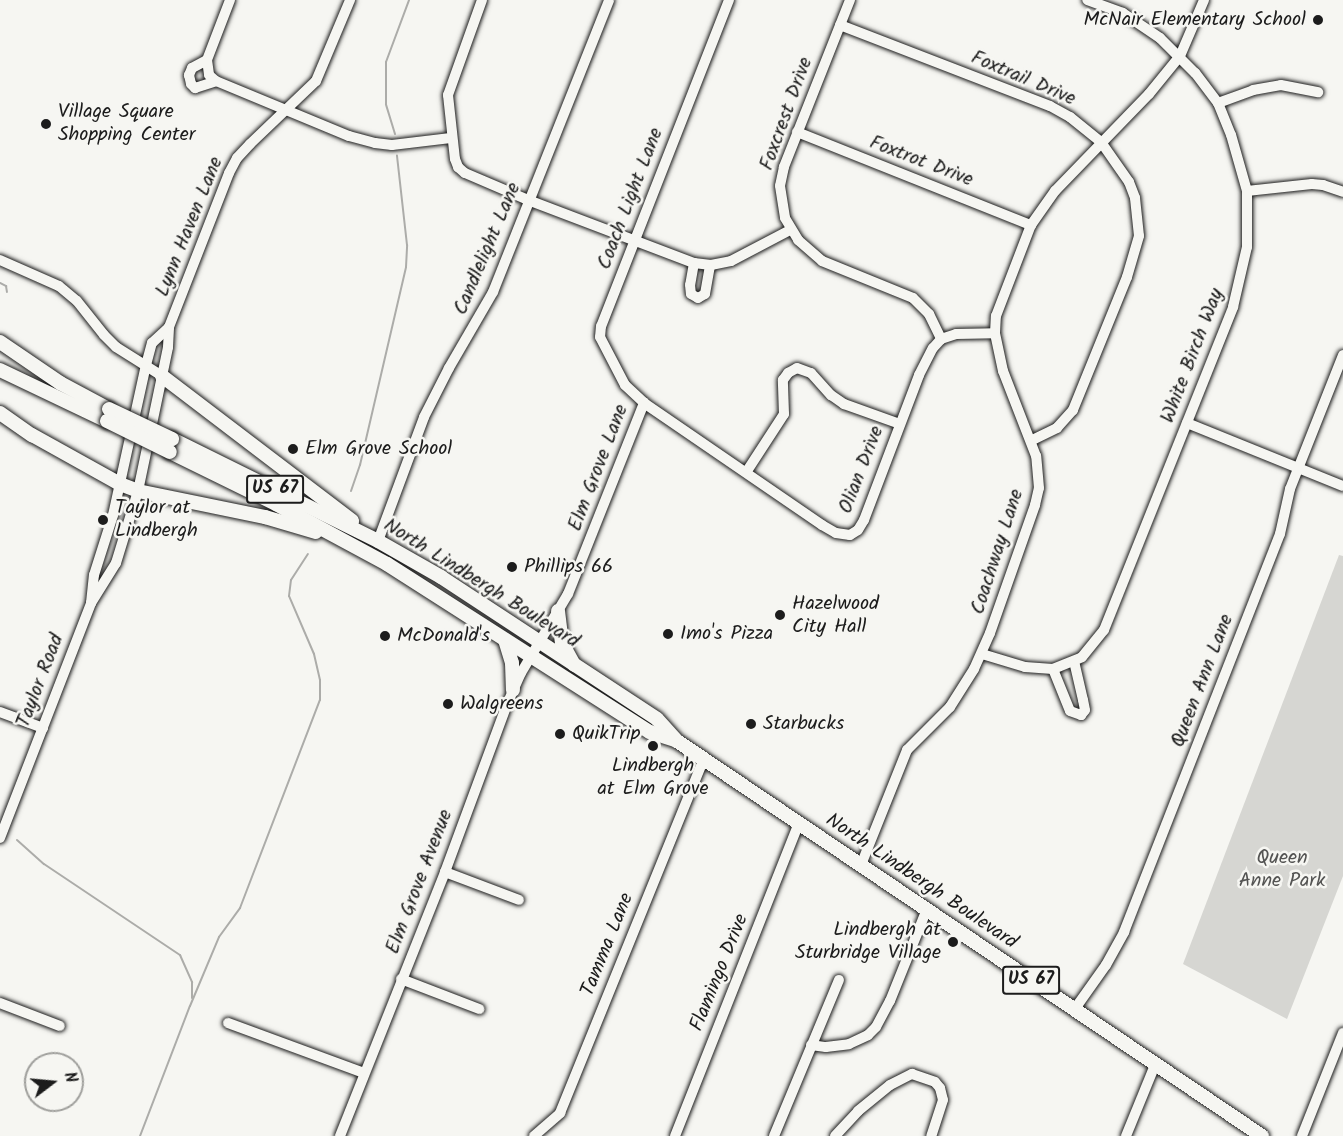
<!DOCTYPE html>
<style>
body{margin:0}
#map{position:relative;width:1343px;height:1136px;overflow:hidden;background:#f6f6f2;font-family:Kalam,sans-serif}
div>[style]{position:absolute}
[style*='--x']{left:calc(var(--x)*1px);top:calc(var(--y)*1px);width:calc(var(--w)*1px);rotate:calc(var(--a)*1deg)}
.green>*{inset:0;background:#d6d6d2}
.stream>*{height:2px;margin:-1px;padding:0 1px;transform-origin:1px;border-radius:1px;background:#acaca9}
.roads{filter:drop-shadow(0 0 2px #1c1c1c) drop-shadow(0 0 2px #1c1c1c)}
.minor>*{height:10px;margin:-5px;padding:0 5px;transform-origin:5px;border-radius:5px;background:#f6f6f2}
.major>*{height:14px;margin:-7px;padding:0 7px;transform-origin:7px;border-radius:7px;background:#f6f6f2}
.bridges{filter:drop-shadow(0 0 2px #1c1c1c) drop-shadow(0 0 2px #1c1c1c)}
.major-bridge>*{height:14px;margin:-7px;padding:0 7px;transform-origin:7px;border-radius:7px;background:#f6f6f2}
.dots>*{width:16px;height:16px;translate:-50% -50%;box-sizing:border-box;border:3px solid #f6f6f2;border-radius:50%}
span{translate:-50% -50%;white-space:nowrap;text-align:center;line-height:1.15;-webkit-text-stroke:5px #f6f6f2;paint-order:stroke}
.shield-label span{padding:2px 4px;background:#f6f6f2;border:2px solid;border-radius:4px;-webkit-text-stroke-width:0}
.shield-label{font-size:18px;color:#1c1c1c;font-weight:700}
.poi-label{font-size:20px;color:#1c1c1c}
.right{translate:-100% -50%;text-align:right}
.left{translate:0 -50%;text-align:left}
.street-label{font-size:20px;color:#1c1c1c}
.park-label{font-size:20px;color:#545453}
.north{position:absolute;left:24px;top:1052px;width:60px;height:60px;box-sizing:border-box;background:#f6f6f2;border:2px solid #9f9f9c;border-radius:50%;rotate:74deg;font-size:16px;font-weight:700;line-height:24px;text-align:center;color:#1c1c1c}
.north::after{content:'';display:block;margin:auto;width:21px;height:27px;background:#1c1c1c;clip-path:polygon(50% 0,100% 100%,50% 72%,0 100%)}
</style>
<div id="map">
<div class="green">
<div style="clip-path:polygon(1339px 555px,1343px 556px,1343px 876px,1287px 1019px,1183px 964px)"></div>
</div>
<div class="stream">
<div style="--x:395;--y:134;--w:31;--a:-107"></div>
<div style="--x:386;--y:104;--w:42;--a:-90"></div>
<div style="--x:386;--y:62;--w:66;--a:-69.6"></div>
<div style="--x:0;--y:283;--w:7;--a:27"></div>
<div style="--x:6;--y:286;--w:6;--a:81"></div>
<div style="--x:351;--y:491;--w:28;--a:-71"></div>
<div style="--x:360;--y:465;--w:203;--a:-76.9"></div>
<div style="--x:406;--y:267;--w:22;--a:-87"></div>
<div style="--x:407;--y:245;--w:90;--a:-96.4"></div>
<div style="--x:17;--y:840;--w:36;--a:42"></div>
<div style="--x:44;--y:864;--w:164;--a:33.8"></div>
<div style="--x:180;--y:955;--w:30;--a:66"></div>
<div style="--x:192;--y:982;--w:16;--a:90"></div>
<div style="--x:190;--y:1006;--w:75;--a:-67.2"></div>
<div style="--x:219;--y:937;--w:36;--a:-54"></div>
<div style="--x:240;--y:908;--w:223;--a:-69"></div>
<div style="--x:320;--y:700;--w:20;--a:-90"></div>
<div style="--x:320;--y:680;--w:27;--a:-103"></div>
<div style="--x:314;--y:654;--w:63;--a:-113.3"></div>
<div style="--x:289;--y:596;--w:16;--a:-83"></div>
<div style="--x:291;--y:580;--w:31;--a:-57"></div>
<div style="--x:140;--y:1136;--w:139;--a:-69"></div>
</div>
<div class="roads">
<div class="minor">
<div style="--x:230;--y:0;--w:64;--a:111"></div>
<div style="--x:207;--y:60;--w:15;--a:82"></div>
<div style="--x:209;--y:75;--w:9;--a:41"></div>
<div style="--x:216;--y:81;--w:144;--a:22.5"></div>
<div style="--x:349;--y:136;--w:27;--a:15"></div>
<div style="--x:375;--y:143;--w:17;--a:7"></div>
<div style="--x:392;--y:145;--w:59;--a:-6.8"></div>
<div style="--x:482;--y:0;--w:101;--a:109.7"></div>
<div style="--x:448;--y:95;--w:64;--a:83.8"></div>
<div style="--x:455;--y:159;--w:9;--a:69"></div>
<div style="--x:458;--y:167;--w:9;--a:41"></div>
<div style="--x:465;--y:173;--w:69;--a:23.2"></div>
<div style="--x:528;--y:200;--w:178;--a:20.8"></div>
<div style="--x:694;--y:263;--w:17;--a:7"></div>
<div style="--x:711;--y:265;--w:20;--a:-11"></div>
<div style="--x:731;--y:261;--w:67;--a:-27.7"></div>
<div style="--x:729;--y:0;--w:350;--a:111.4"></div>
<div style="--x:601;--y:326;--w:11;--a:95"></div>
<div style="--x:600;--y:337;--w:54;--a:62.5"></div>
<div style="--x:625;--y:385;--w:26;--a:43"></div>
<div style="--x:644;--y:403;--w:216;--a:34.4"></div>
<div style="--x:822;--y:525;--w:16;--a:30"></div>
<div style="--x:836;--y:533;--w:14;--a:8"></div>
<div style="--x:850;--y:535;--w:9;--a:-32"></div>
<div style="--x:858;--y:530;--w:12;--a:-59"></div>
<div style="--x:864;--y:520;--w:155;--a:-69.2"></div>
<div style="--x:919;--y:375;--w:30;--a:-63"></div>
<div style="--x:933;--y:348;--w:12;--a:-48"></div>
<div style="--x:941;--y:339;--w:16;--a:-18"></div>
<div style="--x:956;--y:334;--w:39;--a:-1"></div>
<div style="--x:850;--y:0;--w:180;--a:111.6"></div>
<div style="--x:784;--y:167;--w:19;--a:102"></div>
<div style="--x:780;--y:186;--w:32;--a:81"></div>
<div style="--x:785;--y:218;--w:26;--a:59"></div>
<div style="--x:798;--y:240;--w:32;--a:41"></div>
<div style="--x:822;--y:261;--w:98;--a:22.1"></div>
<div style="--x:913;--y:298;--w:23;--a:45"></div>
<div style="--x:929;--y:314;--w:28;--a:64"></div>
<div style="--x:840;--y:25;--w:225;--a:21.1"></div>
<div style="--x:1050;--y:106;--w:23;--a:29"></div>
<div style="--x:1070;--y:117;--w:40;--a:39"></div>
<div style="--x:1101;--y:142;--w:49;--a:55"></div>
<div style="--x:1129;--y:182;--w:17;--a:69"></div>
<div style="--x:1135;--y:198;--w:38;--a:84"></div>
<div style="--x:1139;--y:236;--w:43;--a:106.3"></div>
<div style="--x:1127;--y:277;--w:144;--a:112.1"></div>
<div style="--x:1073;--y:410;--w:24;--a:132"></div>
<div style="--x:1057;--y:428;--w:28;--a:154"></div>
<div style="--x:207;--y:60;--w:17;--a:152"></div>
<div style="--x:192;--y:68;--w:8;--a:113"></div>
<div style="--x:189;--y:75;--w:9;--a:77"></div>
<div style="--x:191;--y:84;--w:6;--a:45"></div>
<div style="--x:195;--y:88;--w:22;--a:-18"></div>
<div style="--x:1218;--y:103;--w:37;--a:-20"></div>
<div style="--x:1253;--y:90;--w:28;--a:-10"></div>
<div style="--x:1281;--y:85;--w:38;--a:11"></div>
<div style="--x:797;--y:132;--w:252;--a:21.7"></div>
<div style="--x:1247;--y:191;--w:65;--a:-6.1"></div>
<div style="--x:1312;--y:184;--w:11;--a:5"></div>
<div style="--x:1323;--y:185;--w:21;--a:19"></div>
<div style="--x:0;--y:260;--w:64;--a:23.8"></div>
<div style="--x:59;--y:286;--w:23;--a:40"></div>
<div style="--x:77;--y:301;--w:43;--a:51.5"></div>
<div style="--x:104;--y:335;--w:17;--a:45"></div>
<div style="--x:116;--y:347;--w:54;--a:32.2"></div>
<div style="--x:694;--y:263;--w:22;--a:100"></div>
<div style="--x:690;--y:285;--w:9;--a:84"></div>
<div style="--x:691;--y:294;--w:8;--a:30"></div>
<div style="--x:698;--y:298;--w:8;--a:-30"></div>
<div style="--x:705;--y:294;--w:29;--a:-80"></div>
<div style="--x:1187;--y:423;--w:168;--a:22"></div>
<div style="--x:747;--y:471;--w:68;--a:-57"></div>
<div style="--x:784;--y:414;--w:34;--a:-92"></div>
<div style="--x:783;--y:380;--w:9;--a:-54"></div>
<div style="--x:788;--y:373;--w:10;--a:-29"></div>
<div style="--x:797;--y:368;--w:15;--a:20"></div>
<div style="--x:811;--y:373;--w:30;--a:48"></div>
<div style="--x:831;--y:395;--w:16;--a:35"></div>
<div style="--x:844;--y:404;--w:59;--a:19.7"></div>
<div style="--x:378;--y:541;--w:132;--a:-69.6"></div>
<div style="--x:424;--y:417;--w:55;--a:-63"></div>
<div style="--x:449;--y:368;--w:88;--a:-59.9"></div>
<div style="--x:493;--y:292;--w:314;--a:-68.3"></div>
<div style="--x:91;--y:603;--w:28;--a:-84"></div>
<div style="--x:94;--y:575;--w:63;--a:-72.4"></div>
<div style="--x:113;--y:515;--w:154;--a:-77.6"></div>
<div style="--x:146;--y:365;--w:23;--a:-75"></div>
<div style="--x:152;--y:343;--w:23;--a:-43"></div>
<div style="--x:982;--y:654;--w:45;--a:16.8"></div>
<div style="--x:1025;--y:667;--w:28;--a:4"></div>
<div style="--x:1053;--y:669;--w:31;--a:-22"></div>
<div style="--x:1082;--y:657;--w:35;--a:-51"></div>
<div style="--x:1104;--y:630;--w:348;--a:-68.2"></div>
<div style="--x:1233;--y:307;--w:62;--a:-76.9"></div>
<div style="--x:1247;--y:247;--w:56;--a:-90"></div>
<div style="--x:1247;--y:191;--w:58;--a:-105.9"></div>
<div style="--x:1231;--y:135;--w:35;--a:-112"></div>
<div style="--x:1218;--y:103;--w:38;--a:-127"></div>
<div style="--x:1195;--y:73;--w:49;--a:-135"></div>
<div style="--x:1160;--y:38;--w:45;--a:-146"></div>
<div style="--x:1123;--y:13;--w:38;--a:-160"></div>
<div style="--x:1053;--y:669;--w:45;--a:68"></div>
<div style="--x:1070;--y:711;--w:12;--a:20"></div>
<div style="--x:1081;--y:715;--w:6;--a:-51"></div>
<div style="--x:1085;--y:710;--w:10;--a:-101"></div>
<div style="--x:1083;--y:700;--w:40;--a:-103"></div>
<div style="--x:0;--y:712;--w:46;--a:20.4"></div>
<div style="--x:0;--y:838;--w:252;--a:-68.8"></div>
<div style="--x:91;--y:603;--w:47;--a:-58"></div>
<div style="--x:116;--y:563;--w:75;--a:-73"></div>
<div style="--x:138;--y:491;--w:147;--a:-78.2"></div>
<div style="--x:168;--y:347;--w:20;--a:-87"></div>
<div style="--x:169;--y:327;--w:165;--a:-68.7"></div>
<div style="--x:229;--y:173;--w:17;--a:-62"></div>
<div style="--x:237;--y:158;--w:19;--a:-47"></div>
<div style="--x:250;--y:144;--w:91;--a:-43.7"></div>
<div style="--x:316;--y:81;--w:88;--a:-67.2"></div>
<div style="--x:861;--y:865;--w:124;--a:-68.2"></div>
<div style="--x:907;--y:750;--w:61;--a:-45"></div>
<div style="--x:950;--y:707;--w:45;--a:-57.7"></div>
<div style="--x:974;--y:669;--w:39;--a:-66"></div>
<div style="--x:990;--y:633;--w:136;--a:-70.6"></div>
<div style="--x:1035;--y:505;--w:17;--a:-77"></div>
<div style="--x:1039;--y:488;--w:32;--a:-95"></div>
<div style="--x:1036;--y:456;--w:91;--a:-111.2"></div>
<div style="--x:1003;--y:371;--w:39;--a:-102"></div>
<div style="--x:995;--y:333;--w:17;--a:-87"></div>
<div style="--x:996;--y:316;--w:97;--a:-69"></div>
<div style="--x:1031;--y:225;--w:42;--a:-54.8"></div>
<div style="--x:1055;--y:191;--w:135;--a:-45.9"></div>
<div style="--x:1149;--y:94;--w:49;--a:-50.8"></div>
<div style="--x:1180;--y:56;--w:61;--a:-66.8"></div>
<div style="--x:445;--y:872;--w:79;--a:20.7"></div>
<div style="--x:401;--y:979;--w:84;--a:21"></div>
<div style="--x:0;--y:1003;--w:64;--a:21"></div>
<div style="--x:1074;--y:1010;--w:55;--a:-54.6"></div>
<div style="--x:1106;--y:965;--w:38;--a:-61"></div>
<div style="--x:1124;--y:932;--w:427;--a:-68.6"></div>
<div style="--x:1280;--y:534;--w:46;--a:-77.5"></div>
<div style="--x:1290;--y:489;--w:144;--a:-68.4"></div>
<div style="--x:228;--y:1023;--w:145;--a:20.2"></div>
<div style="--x:811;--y:1045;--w:15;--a:8"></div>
<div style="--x:826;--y:1047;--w:23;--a:-7"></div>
<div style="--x:849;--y:1044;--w:21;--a:-25"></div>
<div style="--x:868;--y:1035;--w:11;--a:-45"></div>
<div style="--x:876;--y:1027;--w:30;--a:-62"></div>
<div style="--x:890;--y:1001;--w:99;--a:-68.1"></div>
<div style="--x:340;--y:1136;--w:284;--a:-68.3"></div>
<div style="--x:445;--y:872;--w:181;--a:-69.7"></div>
<div style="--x:508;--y:702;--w:32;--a:-66"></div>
<div style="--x:521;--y:673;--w:92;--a:-59.3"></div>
<div style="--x:568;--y:594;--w:206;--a:-68.3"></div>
<div style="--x:534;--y:1136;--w:35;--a:-41"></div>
<div style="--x:560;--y:1113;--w:383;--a:-67.9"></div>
<div style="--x:675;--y:1136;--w:337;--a:-68.4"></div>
<div style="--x:774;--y:1136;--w:169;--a:-67.4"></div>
<div style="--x:835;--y:1136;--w:34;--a:-47"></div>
<div style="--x:858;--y:1111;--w:41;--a:-39.1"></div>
<div style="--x:890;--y:1085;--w:25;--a:-27"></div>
<div style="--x:912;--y:1074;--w:24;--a:19"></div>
<div style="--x:935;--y:1082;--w:8;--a:50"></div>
<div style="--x:940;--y:1088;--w:12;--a:76"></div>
<div style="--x:943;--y:1100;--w:38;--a:108"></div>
<div style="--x:1126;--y:1136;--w:77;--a:-67.8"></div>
<div style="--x:1302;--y:1136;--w:111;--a:-68.3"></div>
</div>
<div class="major">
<div style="--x:0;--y:342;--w:73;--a:34.3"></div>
<div style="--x:60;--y:383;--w:55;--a:28"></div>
<div style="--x:0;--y:370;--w:119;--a:25.5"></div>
<div style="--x:162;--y:376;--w:239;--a:37.3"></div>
<div style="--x:0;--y:413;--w:39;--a:35"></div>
<div style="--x:32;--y:435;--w:101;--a:29.1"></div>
<div style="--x:120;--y:484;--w:19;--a:21"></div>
<div style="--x:138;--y:491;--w:130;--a:11.6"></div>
<div style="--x:265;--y:517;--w:53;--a:16.4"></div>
<div style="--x:172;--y:439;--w:230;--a:26.3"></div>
<div style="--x:378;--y:541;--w:73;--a:29.7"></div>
<div style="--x:441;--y:577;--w:258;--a:33.3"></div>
<div style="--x:657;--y:719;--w:30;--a:48"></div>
<div style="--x:677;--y:741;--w:706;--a:34.03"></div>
<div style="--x:170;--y:452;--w:118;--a:26.1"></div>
<div style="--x:276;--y:504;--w:126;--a:28.4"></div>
<div style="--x:387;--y:564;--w:312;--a:32.6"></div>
<div style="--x:650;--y:732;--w:26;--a:18"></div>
<div style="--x:558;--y:611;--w:32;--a:83"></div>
<div style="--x:562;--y:643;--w:25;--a:61"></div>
<div style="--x:505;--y:640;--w:24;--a:73"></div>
<div style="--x:512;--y:663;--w:27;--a:88"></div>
</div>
</div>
<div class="bridges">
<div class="major-bridge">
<div style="--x:109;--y:409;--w:70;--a:25.5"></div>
<div style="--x:107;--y:421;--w:70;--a:26.2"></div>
</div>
</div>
<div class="dots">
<div style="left:1318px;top:20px;background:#1c1c1c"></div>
<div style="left:46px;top:124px;background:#1c1c1c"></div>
<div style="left:293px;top:449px;background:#1c1c1c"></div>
<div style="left:103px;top:520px;background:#1c1c1c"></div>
<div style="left:512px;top:567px;background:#1c1c1c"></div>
<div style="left:780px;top:615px;background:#1c1c1c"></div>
<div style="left:668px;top:634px;background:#1c1c1c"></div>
<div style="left:385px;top:636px;background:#1c1c1c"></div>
<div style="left:448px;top:704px;background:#1c1c1c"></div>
<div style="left:751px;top:724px;background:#1c1c1c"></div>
<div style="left:560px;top:734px;background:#1c1c1c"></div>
<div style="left:653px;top:746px;background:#1c1c1c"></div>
<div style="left:953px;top:942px;background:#1c1c1c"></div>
</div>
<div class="shield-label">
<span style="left:275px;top:489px">US 67</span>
<span style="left:1031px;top:980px">US 67</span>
</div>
<div class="poi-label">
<span class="right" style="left:1306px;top:20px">McNair Elementary School</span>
<span class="left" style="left:58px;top:124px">Village Square<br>Shopping Center</span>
<span class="left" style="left:305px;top:449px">Elm Grove School</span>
<span class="left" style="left:115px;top:520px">Taylor at<br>Lindbergh</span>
<span class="left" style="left:524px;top:567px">Phillips 66</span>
<span class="left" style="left:792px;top:616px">Hazelwood<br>City Hall</span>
<span class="left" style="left:680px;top:634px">Imo's Pizza</span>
<span class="left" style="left:397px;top:636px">McDonald's</span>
<span class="left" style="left:460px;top:704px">Walgreens</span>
<span class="left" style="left:763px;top:724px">Starbucks</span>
<span class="left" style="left:572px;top:734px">QuikTrip</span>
<span style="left:653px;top:778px">Lindbergh<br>at Elm Grove</span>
<span class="right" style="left:941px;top:942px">Lindbergh at<br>Sturbridge Village</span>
</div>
<div class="street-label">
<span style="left:1023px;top:79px;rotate:23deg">Foxtrail Drive</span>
<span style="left:787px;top:114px;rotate:-70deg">Foxcrest Drive</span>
<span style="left:921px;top:162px;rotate:21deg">Foxtrot Drive</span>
<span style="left:631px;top:199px;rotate:-69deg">Coach Light Lane</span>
<span style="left:190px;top:227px;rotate:-68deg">Lynn Haven Lane</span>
<span style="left:488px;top:249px;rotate:-67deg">Candlelight Lane</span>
<span style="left:1193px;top:356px;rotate:-69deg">White Birch Way</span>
<span style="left:599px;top:468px;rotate:-69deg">Elm Grove Lane</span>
<span style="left:862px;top:470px;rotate:-69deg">Olian Drive</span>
<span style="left:998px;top:552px;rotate:-72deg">Coachway Lane</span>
<span style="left:481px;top:584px;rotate:32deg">North Lindbergh Boulevard</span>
<span style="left:41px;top:681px;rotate:-69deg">Taylor Road</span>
<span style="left:1203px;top:681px;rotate:-69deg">Queen Ann Lane</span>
<span style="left:420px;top:882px;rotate:-69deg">Elm Grove Avenue</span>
<span style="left:921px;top:882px;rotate:34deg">North Lindbergh Boulevard</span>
<span style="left:608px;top:945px;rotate:-68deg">Tamma Lane</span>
<span style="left:720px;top:973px;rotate:-68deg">Flamingo Drive</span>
</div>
<div class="park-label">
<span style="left:1282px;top:870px">Queen<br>Anne Park</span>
</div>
<div class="north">N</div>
</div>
